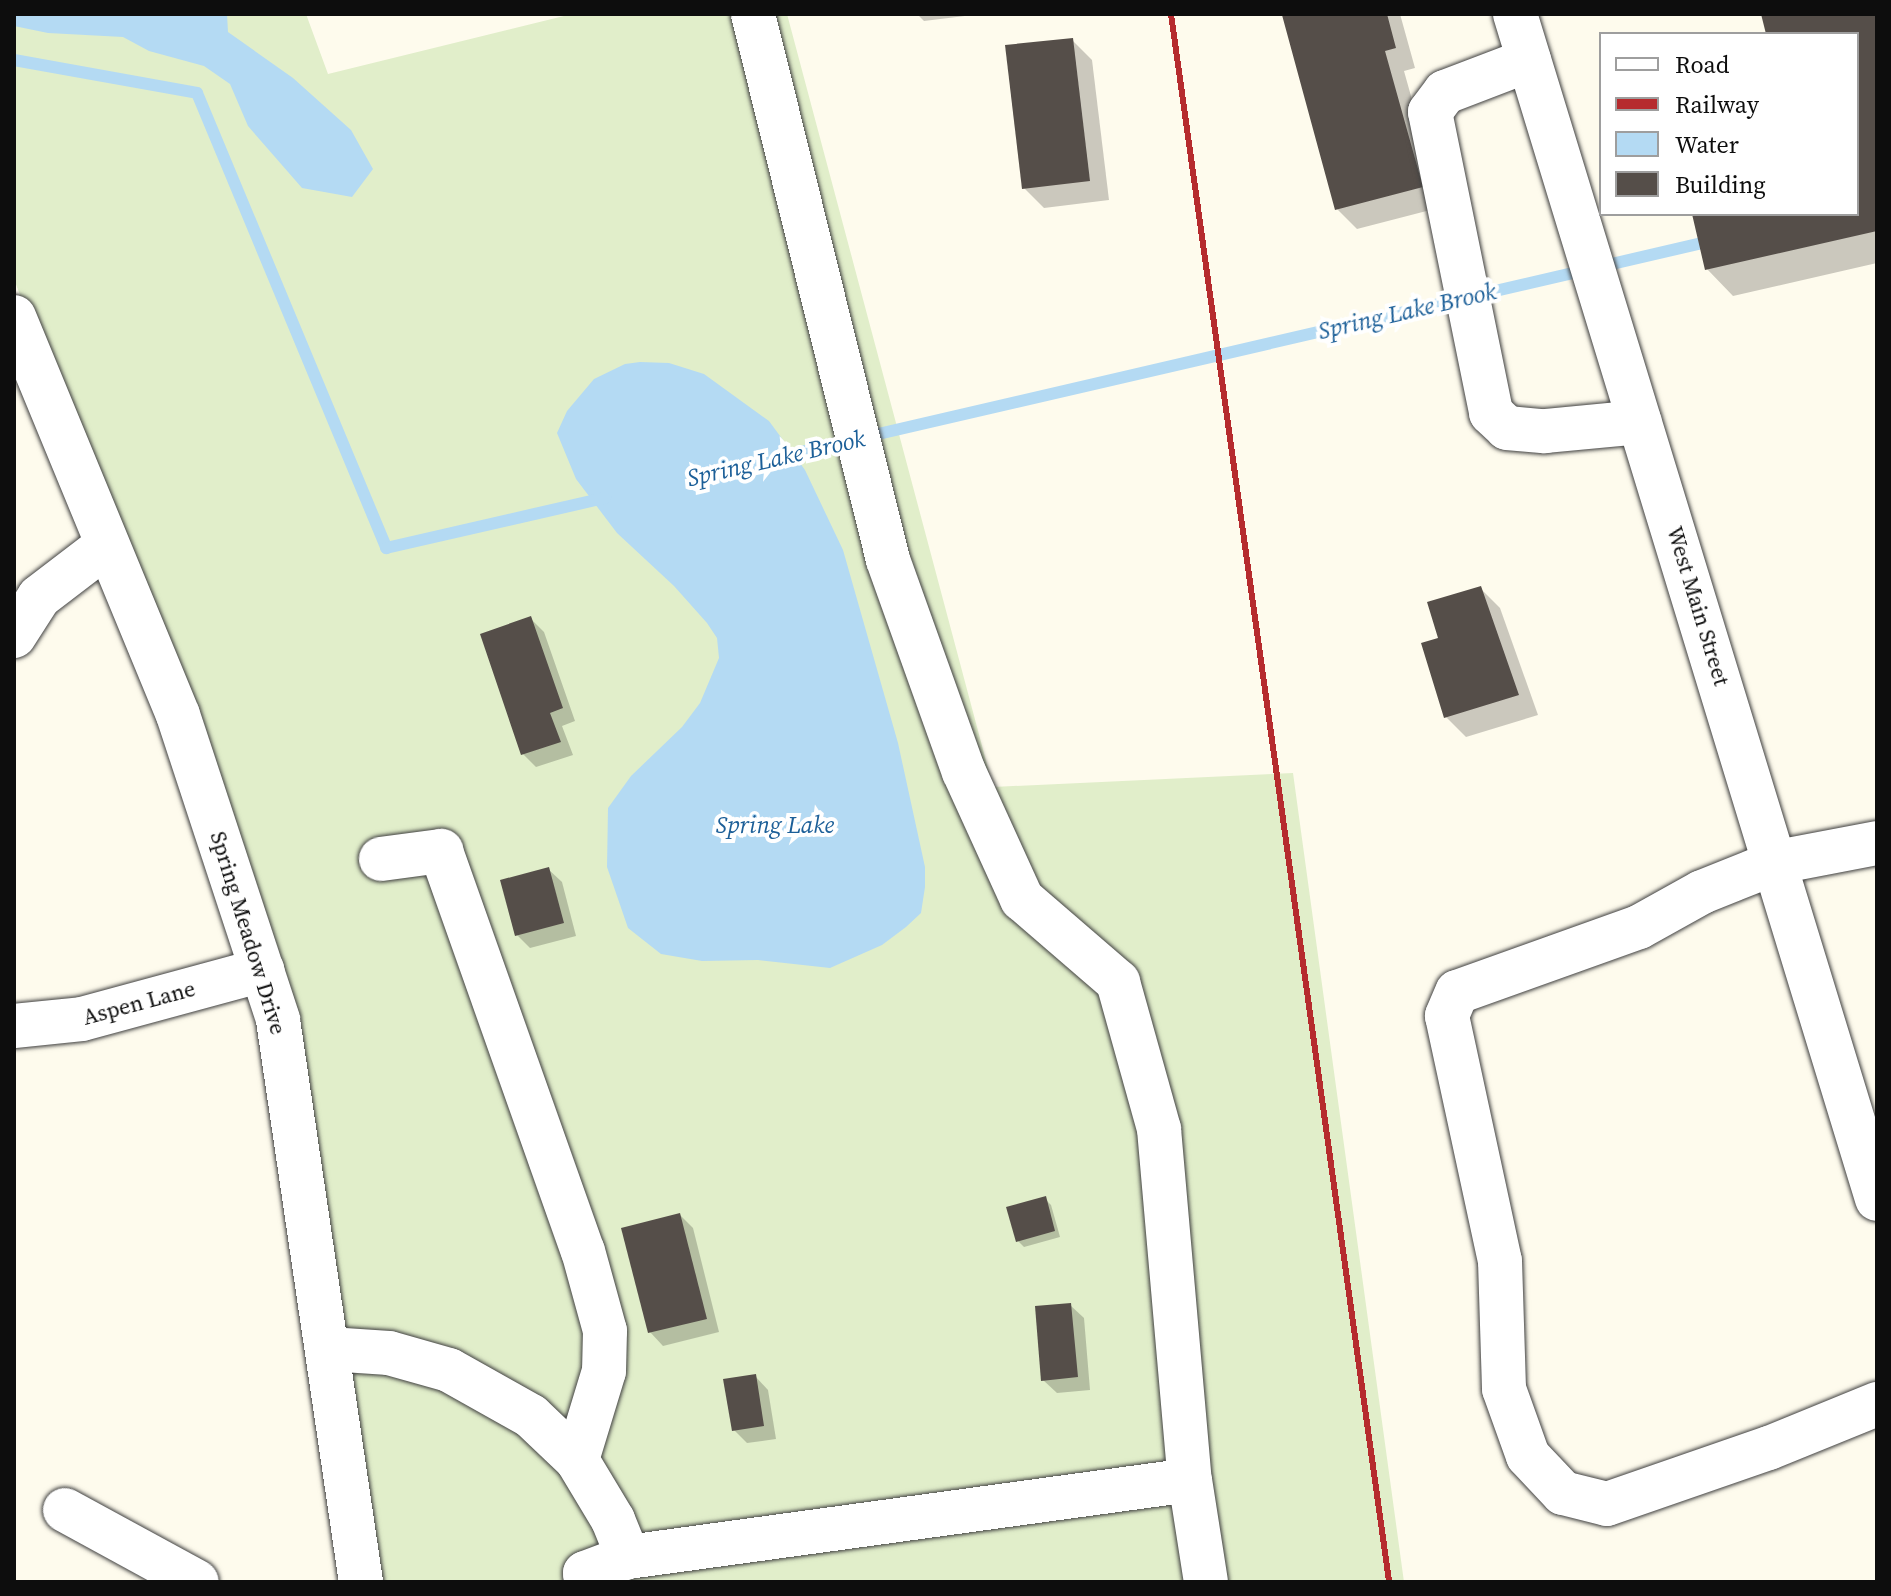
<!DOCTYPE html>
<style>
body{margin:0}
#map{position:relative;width:1891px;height:1596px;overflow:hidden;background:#fefbed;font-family:"Source Serif 4",serif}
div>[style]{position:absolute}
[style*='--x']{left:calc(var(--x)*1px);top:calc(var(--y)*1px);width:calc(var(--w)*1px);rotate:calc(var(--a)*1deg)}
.pitch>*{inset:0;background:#e1eeca}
.water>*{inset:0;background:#b4daf3}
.shadow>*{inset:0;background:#0003}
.stream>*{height:12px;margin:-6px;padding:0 6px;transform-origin:6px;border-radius:6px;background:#b4daf3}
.building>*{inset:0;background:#554e49}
.roads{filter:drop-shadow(0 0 2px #404040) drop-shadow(0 0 2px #404040)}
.minor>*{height:44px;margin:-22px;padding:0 22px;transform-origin:22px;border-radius:22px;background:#fff}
.rail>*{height:6px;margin:-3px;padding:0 3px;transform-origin:3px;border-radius:3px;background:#b62b2e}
span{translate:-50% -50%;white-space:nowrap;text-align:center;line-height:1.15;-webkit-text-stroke:8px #fff;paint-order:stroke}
.street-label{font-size:22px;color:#0d0d0d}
.water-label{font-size:24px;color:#1c5f98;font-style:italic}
.frame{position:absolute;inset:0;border:16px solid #0d0d0d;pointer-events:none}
.legend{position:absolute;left:1599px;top:32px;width:260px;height:184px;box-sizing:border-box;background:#fff;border:2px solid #9e9e9e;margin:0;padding:10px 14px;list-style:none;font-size:24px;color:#0d0d0d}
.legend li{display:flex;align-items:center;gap:16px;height:40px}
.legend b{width:40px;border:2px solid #9e9e9e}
</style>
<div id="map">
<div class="pitch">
<div style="clip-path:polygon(14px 14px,306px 14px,328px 74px,572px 14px,787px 14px,993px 787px,1293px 773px,1404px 1582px,363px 1582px,273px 971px,14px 279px)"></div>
</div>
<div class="water">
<div style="clip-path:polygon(14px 14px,227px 14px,228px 32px,293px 78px,351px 130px,373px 169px,352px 197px,302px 188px,248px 126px,230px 84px,204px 66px,149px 51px,123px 37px,48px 33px,14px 26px)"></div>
<div style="clip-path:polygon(640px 362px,669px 363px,704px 374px,769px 421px,805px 470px,843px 550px,898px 743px,925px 867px,925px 887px,921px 913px,906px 927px,882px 945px,830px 968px,758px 960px,702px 961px,661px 954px,628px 928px,607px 867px,608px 808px,631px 776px,682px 727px,700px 703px,719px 658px,717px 638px,707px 623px,674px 586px,617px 533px,576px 479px,557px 433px,567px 411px,594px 379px,625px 364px)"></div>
</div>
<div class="shadow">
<div style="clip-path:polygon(917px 14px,973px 14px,973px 15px,924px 21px)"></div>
<div style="clip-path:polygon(1295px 14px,1400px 14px,1415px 68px,1404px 71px,1442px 207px,1357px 229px,1337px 209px,1285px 17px)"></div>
<div style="clip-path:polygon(1763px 14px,1877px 14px,1877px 263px,1733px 296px,1707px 269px,1694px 214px,1857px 214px,1857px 34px,1768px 34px)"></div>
<div style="clip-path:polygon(1072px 40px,1092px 60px,1109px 200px,1044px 208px,1024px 188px)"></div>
<div style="clip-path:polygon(1480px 588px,1500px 608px,1538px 715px,1466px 737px,1446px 717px,1441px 639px)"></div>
<div style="clip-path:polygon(531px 619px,544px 632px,575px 721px,562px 726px,573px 755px,536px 767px,523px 754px)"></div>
<div style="clip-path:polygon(548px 869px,562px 882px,576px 936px,530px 948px,517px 935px)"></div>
<div style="clip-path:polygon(1045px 1199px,1051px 1205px,1060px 1237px,1024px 1247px,1018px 1241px)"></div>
<div style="clip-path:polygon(680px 1215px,693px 1228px,719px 1332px,663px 1346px,650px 1332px)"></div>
<div style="clip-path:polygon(1070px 1305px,1084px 1318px,1090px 1390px,1057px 1393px,1043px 1380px)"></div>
<div style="clip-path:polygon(755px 1376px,768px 1390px,776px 1439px,747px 1443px,734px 1430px)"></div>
</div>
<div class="stream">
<div style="--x:14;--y:60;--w:186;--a:10.2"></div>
<div style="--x:197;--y:93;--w:493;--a:67.4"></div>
<div style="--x:386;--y:548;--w:225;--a:-12.9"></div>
<div style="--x:779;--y:457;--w:957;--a:-13.05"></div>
</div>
<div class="building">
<div style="clip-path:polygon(1387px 14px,1396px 48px,1385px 51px,1423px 187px,1335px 210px,1282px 15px)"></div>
<div style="clip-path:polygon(1761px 14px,1877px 14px,1877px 231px,1705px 270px,1692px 214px,1857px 214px,1857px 34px,1766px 34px)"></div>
<div style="clip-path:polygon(1073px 38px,1090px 181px,1022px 189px,1005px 45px)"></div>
<div style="clip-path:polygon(1481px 586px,1519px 695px,1444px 718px,1421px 643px,1438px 638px,1427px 602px)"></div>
<div style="clip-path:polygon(531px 616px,563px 708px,550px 713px,561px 742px,521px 755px,480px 634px)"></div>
<div style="clip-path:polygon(549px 867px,564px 923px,515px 936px,500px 880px)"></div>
<div style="clip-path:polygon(1046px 1196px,1055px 1231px,1016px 1242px,1006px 1207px)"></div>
<div style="clip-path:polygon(680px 1213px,707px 1319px,648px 1333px,621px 1228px)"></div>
<div style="clip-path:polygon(1071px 1303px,1078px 1377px,1041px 1381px,1035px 1306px)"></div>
<div style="clip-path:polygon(756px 1374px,764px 1426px,732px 1431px,723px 1379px)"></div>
</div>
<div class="roads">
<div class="minor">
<div style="--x:753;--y:14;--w:562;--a:76.11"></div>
<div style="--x:888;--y:560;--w:225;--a:70.3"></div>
<div style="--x:964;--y:772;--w:140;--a:65.5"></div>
<div style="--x:1022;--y:899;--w:127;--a:40.8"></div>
<div style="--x:1118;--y:982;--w:153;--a:74.4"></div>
<div style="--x:1159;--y:1129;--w:352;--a:85"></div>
<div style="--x:1190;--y:1480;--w:103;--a:81.1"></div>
<div style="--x:1515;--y:14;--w:1239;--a:73.01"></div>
<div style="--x:1529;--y:60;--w:90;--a:159.1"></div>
<div style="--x:1445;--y:92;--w:25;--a:127"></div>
<div style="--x:1430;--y:112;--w:307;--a:78.5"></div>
<div style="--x:1491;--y:413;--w:22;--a:43"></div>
<div style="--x:1507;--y:428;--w:38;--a:5"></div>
<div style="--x:1545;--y:431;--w:95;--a:-5.4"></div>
<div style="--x:14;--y:317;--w:430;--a:67.6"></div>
<div style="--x:178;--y:715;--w:321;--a:71.8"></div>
<div style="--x:278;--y:1020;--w:568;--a:81.6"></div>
<div style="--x:14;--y:636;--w:46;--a:-57.3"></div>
<div style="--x:39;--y:597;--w:86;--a:-37.4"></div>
<div style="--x:1877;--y:843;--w:102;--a:169.2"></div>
<div style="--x:1777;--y:862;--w:81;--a:158.2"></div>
<div style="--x:1702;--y:892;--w:72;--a:150.9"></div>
<div style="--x:1639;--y:927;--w:193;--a:160.3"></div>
<div style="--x:1457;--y:992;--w:26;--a:113"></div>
<div style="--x:1447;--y:1016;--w:251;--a:77.8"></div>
<div style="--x:1500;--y:1261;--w:128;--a:88.2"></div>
<div style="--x:1504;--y:1389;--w:71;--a:70.3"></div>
<div style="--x:1528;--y:1456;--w:51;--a:46.6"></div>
<div style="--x:1563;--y:1493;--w:45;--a:14"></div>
<div style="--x:1607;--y:1504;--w:171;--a:-19.1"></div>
<div style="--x:1769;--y:1448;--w:117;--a:-22.2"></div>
<div style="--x:381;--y:859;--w:61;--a:-7.6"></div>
<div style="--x:441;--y:851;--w:424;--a:70.5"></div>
<div style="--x:583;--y:1251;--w:83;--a:74.6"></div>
<div style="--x:605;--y:1331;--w:40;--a:91.4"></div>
<div style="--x:604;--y:1371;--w:93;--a:106.9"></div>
<div style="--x:14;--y:1026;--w:68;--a:-5.9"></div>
<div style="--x:82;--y:1019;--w:187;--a:-15.2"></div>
<div style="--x:329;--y:1349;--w:60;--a:3.8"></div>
<div style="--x:389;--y:1353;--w:62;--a:15.8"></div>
<div style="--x:449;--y:1370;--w:94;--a:29.3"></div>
<div style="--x:531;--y:1416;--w:64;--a:43.7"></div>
<div style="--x:577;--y:1460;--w:70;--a:59"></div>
<div style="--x:613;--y:1520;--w:40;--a:68"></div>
<div style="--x:65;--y:1510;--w:150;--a:28.6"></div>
<div style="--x:586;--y:1582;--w:9;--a:-96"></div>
<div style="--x:585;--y:1573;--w:46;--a:-20.4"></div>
<div style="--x:628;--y:1557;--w:567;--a:-7.8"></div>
</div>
</div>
<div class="rail">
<div style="--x:1171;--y:14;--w:1583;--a:82.08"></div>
</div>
<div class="street-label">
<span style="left:1698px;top:606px;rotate:73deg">West Main Street</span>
<span style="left:248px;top:933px;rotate:73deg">Spring Meadow Drive</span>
<span style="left:139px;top:1003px;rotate:-15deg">Aspen Lane</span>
</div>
<div class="water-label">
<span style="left:1407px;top:311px;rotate:-13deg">Spring Lake Brook</span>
<span style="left:776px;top:458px;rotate:-13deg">Spring Lake Brook</span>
<span style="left:775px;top:825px">Spring Lake</span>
</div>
<div class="frame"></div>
<ul class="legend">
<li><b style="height:10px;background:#fff"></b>Road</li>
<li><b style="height:10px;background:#b62b2e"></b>Railway</li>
<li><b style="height:22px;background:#b4daf3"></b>Water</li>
<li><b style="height:22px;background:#554e49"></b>Building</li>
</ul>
</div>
